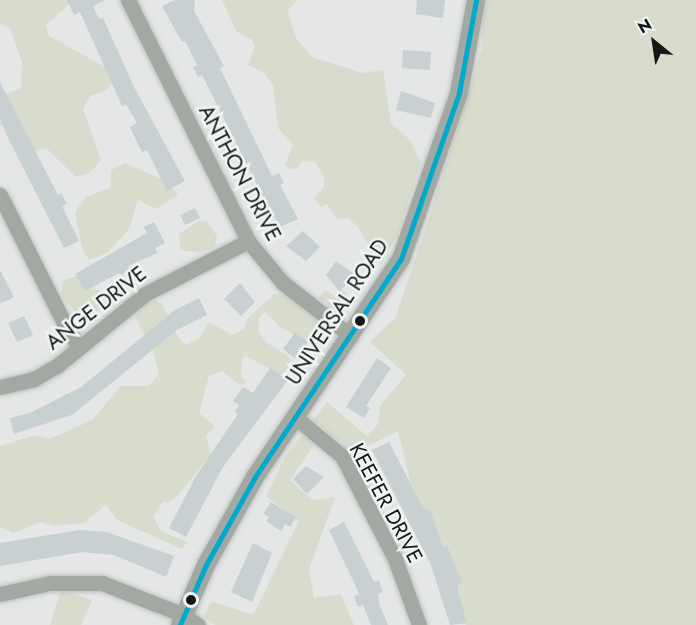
<!DOCTYPE html>
<style>
body{margin:0}
#map{position:relative;width:696px;height:625px;overflow:hidden;background:#e4e7e6;font-family:Jost,sans-serif}
div>[style]{position:absolute}
[style*='--x']{left:calc(var(--x)*1px);top:calc(var(--y)*1px);width:calc(var(--w)*1px);rotate:calc(var(--a)*1deg)}
.green>*{inset:0;background:#d8dccc}
.building>*{inset:0;background:#c8d0d1}
.roads{filter:drop-shadow(0 0 2px #c0c1c1) drop-shadow(0 0 2px #c0c1c1)}
.minor>*{height:15px;margin:-7.5px;padding:0 7.5px;transform-origin:7.5px;border-radius:7.5px;background:#a2a9a2}
.tertiary>*{height:18px;margin:-9px;padding:0 9px;transform-origin:9px;border-radius:9px;background:#a2a9a2}
.bus-1>*{height:4.5px;margin:-2.25px;padding:0 2.25px;transform-origin:2.25px;border-radius:2.25px;background:#00a9ce}
.dots>*{width:16px;height:16px;translate:-50% -50%;box-sizing:border-box;border:3px solid #f0f5f4;border-radius:50%}
span{translate:-50% -50%;white-space:nowrap;text-align:center;line-height:1.15;-webkit-text-stroke:5px #f0f5f4;paint-order:stroke}
.street-label{font-size:21px;color:#151716}
.north{position:absolute;left:624px;top:12px;width:60px;height:60px;-webkit-text-stroke:4px #f0f5f4;paint-order:stroke;rotate:330deg;font-size:16px;font-weight:700;line-height:24px;text-align:center;color:#151716}
.north::after{content:'';display:block;margin:auto;width:21px;height:27px;background:#151716;clip-path:polygon(50% 0,100% 100%,50% 72%,0 100%)}
</style>
<div id="map">
<div class="green">
<div style="clip-path:polygon(0 0,74px 0,46px 25px,49px 36px,109px 69px,115px 80px,105px 91px,90px 96px,83px 109px,101px 160px,91px 172px,76px 177px,47px 149px,36px 151px,23px 143px,14px 127px,0 126px,0 96px,21px 88px,22px 62px,10px 28px,0 24px)"></div>
<div style="clip-path:polygon(222px 0,298px 0,287px 11px,296px 38px,312px 57px,362px 73px,383px 70px,391px 123px,410px 140px,421px 162px,399px 231px,381px 265px,357px 226px,348px 218px,337px 219px,327px 204px,321px 207px,314px 198px,324px 187px,324px 176px,315px 162px,302px 161px,298px 168px,291px 169px,285px 165px,293px 144px,278px 128px,273px 85px,264px 73px,248px 65px,255px 46px,252px 40px,236px 31px)"></div>
<div style="clip-path:polygon(483px 0,696px 0,696px 625px,466px 625px,418px 514px,398px 431px,353px 454px,313px 420px,327px 402px,367px 436px,378px 424px,380px 406px,406px 375px,370px 342px,395px 318px,426px 228px,482px 48px)"></div>
<div style="clip-path:polygon(125px 163px,170px 183px,178px 195px,156px 209px,138px 200px,129px 229px,107px 253px,89px 260px,83px 251px,75px 212px,86px 197px,110px 188px,111px 170px)"></div>
<div style="clip-path:polygon(198px 221px,207px 222px,217px 236px,215px 247px,201px 252px,185px 251px,180px 248px,179px 234px)"></div>
<div style="clip-path:polygon(81px 274px,90px 288px,101px 291px,101px 308px,93px 317px,84px 318px,75px 312px,62px 296px,62px 281px)"></div>
<div style="clip-path:polygon(326px 290px,334px 296px,345px 291px,351px 304px,340px 313px,318px 298px)"></div>
<div style="clip-path:polygon(274px 294px,287px 294px,330px 334px,328px 342px,320px 346px,308px 342px,280px 327px,265px 312px,259px 318px,258px 331px,266px 342px,289px 357px,291px 367px,281px 375px,246px 356px,242px 359px,241px 377px,247px 382px,240px 385px,222px 371px,209px 376px,199px 413px,215px 426px,206px 436px,211px 454px,181px 492px,169px 503px,163px 502px,153px 517px,162px 532px,187px 542px,182px 549px,117px 520px,106px 505px,84px 523px,53px 526px,40px 522px,13px 533px,0 527px,0 446px,35px 435px,50px 439px,92px 420px,121px 386px,149px 386px,159px 374px,153px 351px,135px 318px,140px 309px,156px 300px,163px 305px,177px 335px,186px 345px,199px 338px,209px 322px,232px 335px,245px 328px,247px 319px)"></div>
<div style="clip-path:polygon(302px 435px,316px 442px,290px 480px,312px 500px,335px 497px,309px 569px,314px 598px,341px 594px,354px 625px,215px 625px,203px 616px,212px 601px,253px 615px,299px 521px,266px 496px,285px 457px)"></div>
<div style="clip-path:polygon(61px 590px,92px 600px,81px 625px,50px 625px)"></div>
</div>
<div class="building">
<div style="clip-path:polygon(67px 0,105px 0,93px 6px,99px 19px,103px 18px,134px 87px,185px 181px,167px 191px,147px 150px,142px 152px,136px 140px,130px 127px,137px 123px,126px 104px,122px 106px,80px 12px,74px 15px)"></div>
<div style="clip-path:polygon(175px 0,195px 0,194px 11px,224px 66px,220px 68px,272px 176px,279px 173px,284px 183px,280px 185px,298px 219px,280px 227px,265px 201px,202px 75px,198px 77px,193px 67px,197px 65px,185px 41px,182px 42px,162px 6px)"></div>
<div style="clip-path:polygon(417px 0,445px 0,443px 18px,416px 14px)"></div>
<div style="clip-path:polygon(403px 50px,431px 52px,430px 70px,402px 68px)"></div>
<div style="clip-path:polygon(0 82px,58px 195px,61px 193px,67px 204px,62px 206px,79px 241px,64px 248px,6px 134px,0 117px)"></div>
<div style="clip-path:polygon(401px 91px,435px 103px,431px 118px,396px 110px)"></div>
<div style="clip-path:polygon(195px 208px,200px 218px,185px 225px,180px 215px)"></div>
<div style="clip-path:polygon(154px 222px,165px 243px,155px 248px,157px 253px,128px 266px,130px 269px,121px 275px,119px 273px,85px 291px,75px 274px,147px 233px,144px 227px)"></div>
<div style="clip-path:polygon(303px 231px,320px 247px,306px 261px,286px 246px)"></div>
<div style="clip-path:polygon(336px 261px,354px 274px,340px 292px,326px 275px)"></div>
<div style="clip-path:polygon(0 270px,14px 297px,0 304px)"></div>
<div style="clip-path:polygon(240px 283px,255px 302px,241px 316px,224px 299px)"></div>
<div style="clip-path:polygon(199px 298px,207px 315px,177px 330px,72px 415px,14px 434px,10px 418px,30px 413px,81px 387px,175px 310px)"></div>
<div style="clip-path:polygon(24px 316px,33px 335px,17px 342px,8px 323px)"></div>
<div style="clip-path:polygon(295px 333px,308px 342px,296px 359px,283px 349px)"></div>
<div style="clip-path:polygon(377px 358px,391px 368px,366px 406px,370px 408px,364px 418px,346px 407px)"></div>
<div style="clip-path:polygon(270px 368px,288px 380px,223px 467px,186px 537px,169px 528px,196px 476px,238px 414px,235px 412px,239px 405px,233px 401px,243px 387px,253px 393px)"></div>
<div style="clip-path:polygon(389px 442px,421px 504px,426px 510px,430px 509px,443px 548px,447px 546px,462px 582px,458px 584px,458px 591px,467px 623px,450px 625px,431px 565px,372px 450px)"></div>
<div style="clip-path:polygon(306px 466px,324px 477px,307px 494px,293px 479px)"></div>
<div style="clip-path:polygon(271px 502px,296px 517px,290px 527px,285px 524px,281px 531px,266px 521px,269px 517px,263px 514px)"></div>
<div style="clip-path:polygon(344px 522px,374px 582px,379px 581px,383px 592px,378px 594px,379px 604px,388px 625px,371px 625px,363px 605px,358px 607px,354px 596px,359px 594px,357px 589px,329px 530px)"></div>
<div style="clip-path:polygon(79px 530px,107px 532px,174px 556px,166px 577px,114px 555px,82px 552px,0 566px,0 543px)"></div>
<div style="clip-path:polygon(253px 543px,272px 553px,252px 602px,231px 592px)"></div>
</div>
<div class="roads">
<div class="minor">
<div style="--x:128;--y:0;--w:269;--a:63.5"></div>
<div style="--x:248;--y:241;--w:55;--a:50.2"></div>
<div style="--x:283;--y:283;--w:86;--a:37.9"></div>
<div style="--x:0;--y:195;--w:152;--a:63.4"></div>
<div style="--x:68;--y:331;--w:19;--a:55"></div>
<div style="--x:0;--y:387;--w:35;--a:-13"></div>
<div style="--x:34;--y:379;--w:28;--a:-30"></div>
<div style="--x:58;--y:365;--w:112;--a:-39.2"></div>
<div style="--x:145;--y:294;--w:116;--a:-27.2"></div>
<div style="--x:295;--y:417;--w:61;--a:39.7"></div>
<div style="--x:342;--y:456;--w:116;--a:62.8"></div>
<div style="--x:395;--y:559;--w:70;--a:70"></div>
<div style="--x:0;--y:594;--w:51;--a:-12.4"></div>
<div style="--x:50;--y:583;--w:52;--a:0"></div>
<div style="--x:102;--y:583;--w:88;--a:21.3"></div>
<div style="--x:184;--y:615;--w:17;--a:36"></div>
</div>
<div class="tertiary">
<div style="--x:180;--y:625;--w:65;--a:-66.6"></div>
<div style="--x:206;--y:565;--w:101;--a:-60.9"></div>
<div style="--x:255;--y:477;--w:262;--a:-56.2"></div>
<div style="--x:401;--y:259;--w:176;--a:-70.7"></div>
<div style="--x:459;--y:93;--w:95;--a:-79.6"></div>
</div>
</div>
<div class="bus-1">
<div style="--x:180;--y:625;--w:65;--a:-66.6"></div>
<div style="--x:206;--y:565;--w:101;--a:-60.9"></div>
<div style="--x:255;--y:477;--w:262;--a:-56.2"></div>
<div style="--x:401;--y:259;--w:176;--a:-70.7"></div>
<div style="--x:459;--y:93;--w:95;--a:-79.6"></div>
</div>
<div class="dots">
<div style="left:360px;top:321px;background:#151716"></div>
<div style="left:191px;top:600px;background:#151716"></div>
</div>
<div class="street-label">
<span style="left:240px;top:173px;rotate:62deg">ANTHON DRIVE</span>
<span style="left:96px;top:308px;rotate:-38deg">ANGE DRIVE</span>
<span style="left:337px;top:312px;rotate:-57deg">UNIVERSAL ROAD</span>
<span style="left:386px;top:503px;rotate:62deg">KEEFER DRIVE</span>
</div>
<div class="north">N</div>
</div>
